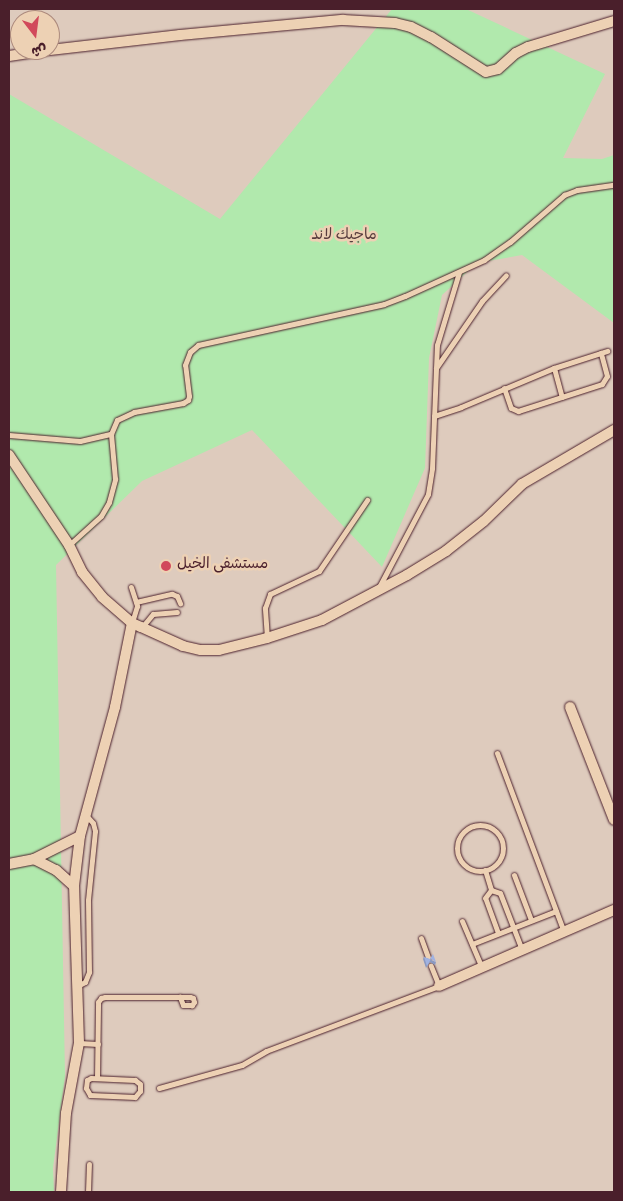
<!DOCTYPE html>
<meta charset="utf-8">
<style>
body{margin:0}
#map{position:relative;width:623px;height:1201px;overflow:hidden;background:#decbbd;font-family:"Gochi Hand","Playpen Sans Arabic",sans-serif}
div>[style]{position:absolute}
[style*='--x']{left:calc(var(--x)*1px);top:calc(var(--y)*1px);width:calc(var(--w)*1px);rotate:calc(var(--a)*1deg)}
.green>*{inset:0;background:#b1e9ad}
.roads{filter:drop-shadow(0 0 1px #4a1f2b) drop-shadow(0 0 1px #4a1f2b)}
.lane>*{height:5px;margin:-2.5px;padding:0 2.5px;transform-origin:2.5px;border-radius:2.5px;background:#edd1b4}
.lane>.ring{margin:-2.5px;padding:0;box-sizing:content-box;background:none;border:5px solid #edd1b4;border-radius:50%}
.street>*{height:10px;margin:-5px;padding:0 5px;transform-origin:5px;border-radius:5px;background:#edd1b4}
.wall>*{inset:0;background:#8a99c2}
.building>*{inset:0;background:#a0b2e1}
.dots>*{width:14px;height:14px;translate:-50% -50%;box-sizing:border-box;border:2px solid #edd1b4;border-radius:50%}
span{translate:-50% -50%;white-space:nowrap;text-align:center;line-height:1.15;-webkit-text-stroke:5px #edd1b4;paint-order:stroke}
.park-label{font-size:15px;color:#593d3e}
.poi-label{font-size:15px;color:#4a1f2b}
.left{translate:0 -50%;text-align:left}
.frame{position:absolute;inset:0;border:10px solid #4a1f2b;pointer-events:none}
.north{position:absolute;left:10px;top:10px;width:50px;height:50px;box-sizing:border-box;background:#edd1b4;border:1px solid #ac8a7d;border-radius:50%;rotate:165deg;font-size:14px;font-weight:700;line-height:20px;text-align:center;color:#4a1f2b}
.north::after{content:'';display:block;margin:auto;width:18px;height:22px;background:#d1495b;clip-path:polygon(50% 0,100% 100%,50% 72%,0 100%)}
</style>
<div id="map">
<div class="green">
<div style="clip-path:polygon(392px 9px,466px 9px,605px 74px,563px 158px,602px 159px,614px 155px,614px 323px,522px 255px,477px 263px,442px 295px,429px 358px,425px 468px,382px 567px,252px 430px,142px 481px,56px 565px,65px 1076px,53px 1168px,54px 1192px,9px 1192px,9px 94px,220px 219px)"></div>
</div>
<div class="roads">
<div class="lane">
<div style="--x:436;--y:368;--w:81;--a:-55.5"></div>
<div style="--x:482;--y:301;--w:35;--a:-47"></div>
<div style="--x:554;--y:368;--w:30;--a:75"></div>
<div style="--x:504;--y:388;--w:21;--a:71"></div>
<div style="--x:511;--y:408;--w:8;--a:23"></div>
<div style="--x:518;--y:411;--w:88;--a:-17.8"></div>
<div style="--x:602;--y:384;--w:9;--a:-58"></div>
<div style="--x:607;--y:376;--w:24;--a:-105"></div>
<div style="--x:434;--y:416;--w:28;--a:-18"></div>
<div style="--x:461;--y:407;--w:101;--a:-22.8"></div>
<div style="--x:554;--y:368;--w:56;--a:-17.8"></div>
<div style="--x:9;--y:435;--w:71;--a:4.8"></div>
<div style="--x:80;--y:441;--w:32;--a:-13"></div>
<div style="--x:69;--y:545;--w:43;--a:-42.2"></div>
<div style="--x:101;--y:516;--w:16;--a:-60"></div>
<div style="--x:109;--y:502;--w:24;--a:-75"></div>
<div style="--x:115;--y:479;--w:45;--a:-95.1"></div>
<div style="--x:111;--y:434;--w:15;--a:-67"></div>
<div style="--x:117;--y:420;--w:19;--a:-25"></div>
<div style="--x:134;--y:412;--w:50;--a:-10.4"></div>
<div style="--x:183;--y:403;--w:6;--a:-31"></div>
<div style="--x:188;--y:400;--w:4;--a:-76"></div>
<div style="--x:189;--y:396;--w:31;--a:-97"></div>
<div style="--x:185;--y:365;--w:14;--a:-69"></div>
<div style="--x:190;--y:352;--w:11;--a:-41"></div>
<div style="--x:198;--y:345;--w:190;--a:-12.4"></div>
<div style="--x:384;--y:304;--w:22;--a:-21"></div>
<div style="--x:405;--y:296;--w:87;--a:-24.5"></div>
<div style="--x:484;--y:260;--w:32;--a:-35"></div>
<div style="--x:510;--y:242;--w:72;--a:-41"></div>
<div style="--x:564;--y:195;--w:14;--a:-21"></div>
<div style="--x:577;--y:190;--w:37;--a:-8"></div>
<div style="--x:131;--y:587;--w:20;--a:72"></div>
<div style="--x:137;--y:606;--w:17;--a:107"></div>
<div style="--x:378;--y:589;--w:107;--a:-62.2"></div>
<div style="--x:428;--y:494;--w:26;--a:-81"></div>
<div style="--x:432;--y:468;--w:123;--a:-87.7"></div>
<div style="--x:437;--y:345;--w:76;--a:-73.2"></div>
<div style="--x:136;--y:602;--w:37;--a:-13"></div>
<div style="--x:172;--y:594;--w:5;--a:22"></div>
<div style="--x:177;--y:596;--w:8;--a:67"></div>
<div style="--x:142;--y:627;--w:17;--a:-50"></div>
<div style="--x:153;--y:614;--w:24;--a:-5"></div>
<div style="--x:267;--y:638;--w:30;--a:-94"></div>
<div style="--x:265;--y:608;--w:15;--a:-70"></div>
<div style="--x:270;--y:594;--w:54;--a:-25.1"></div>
<div style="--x:319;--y:571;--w:86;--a:-55.9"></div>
<div style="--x:497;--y:753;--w:191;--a:69.5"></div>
<div class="ring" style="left:457px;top:825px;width:41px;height:41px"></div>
<div style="--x:485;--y:870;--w:21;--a:73"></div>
<div style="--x:514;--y:875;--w:48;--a:69.3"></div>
<div style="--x:462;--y:921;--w:51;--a:66.9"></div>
<div style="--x:498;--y:933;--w:37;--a:-110"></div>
<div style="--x:485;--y:898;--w:10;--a:-53"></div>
<div style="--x:491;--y:890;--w:9;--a:18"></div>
<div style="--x:500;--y:893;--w:61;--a:68.9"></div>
<div style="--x:421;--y:938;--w:20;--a:70"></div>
<div style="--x:472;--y:944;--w:90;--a:-21.4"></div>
<div style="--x:77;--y:986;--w:9;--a:-27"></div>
<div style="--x:85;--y:982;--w:11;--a:-68"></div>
<div style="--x:89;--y:972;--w:72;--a:-90.8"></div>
<div style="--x:88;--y:900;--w:69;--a:-84.2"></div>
<div style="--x:95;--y:831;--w:8;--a:-104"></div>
<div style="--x:93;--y:823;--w:12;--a:-132"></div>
<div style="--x:79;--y:1043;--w:19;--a:3"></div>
<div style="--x:91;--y:1078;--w:44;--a:2.6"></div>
<div style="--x:135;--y:1080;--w:6;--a:39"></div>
<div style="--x:140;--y:1084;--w:7;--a:90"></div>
<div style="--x:140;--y:1091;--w:8;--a:130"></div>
<div style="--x:135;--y:1097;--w:45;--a:-177.5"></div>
<div style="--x:90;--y:1095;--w:8;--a:-120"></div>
<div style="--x:86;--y:1088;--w:8;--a:-83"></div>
<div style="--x:87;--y:1080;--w:4;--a:-27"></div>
<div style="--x:97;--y:1078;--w:76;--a:-89.2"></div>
<div style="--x:98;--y:1002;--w:5;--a:-53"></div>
<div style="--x:101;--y:998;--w:4;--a:-14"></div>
<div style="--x:105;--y:997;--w:85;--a:0"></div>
<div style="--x:190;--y:997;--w:3;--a:18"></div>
<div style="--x:193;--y:998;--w:4;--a:76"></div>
<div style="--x:194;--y:1002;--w:4;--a:124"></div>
<div style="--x:192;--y:1005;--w:9;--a:180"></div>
<div style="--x:183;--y:1005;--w:9;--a:-111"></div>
<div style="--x:159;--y:1088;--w:86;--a:-15.5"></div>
<div style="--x:242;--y:1065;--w:28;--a:-30"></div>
<div style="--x:266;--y:1051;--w:185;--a:-20.6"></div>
<div style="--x:439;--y:986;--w:22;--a:-112"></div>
<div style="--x:88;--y:1192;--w:28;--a:-88"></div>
</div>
<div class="street">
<div style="--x:50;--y:50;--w:131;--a:-6.6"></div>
<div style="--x:180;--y:35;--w:164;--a:-5.3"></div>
<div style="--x:343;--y:20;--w:52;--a:3.3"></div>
<div style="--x:395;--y:23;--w:16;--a:14"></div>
<div style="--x:411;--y:27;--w:22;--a:27"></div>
<div style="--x:431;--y:37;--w:65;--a:32.5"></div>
<div style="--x:486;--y:72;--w:12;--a:-14"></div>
<div style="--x:498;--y:69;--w:24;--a:-42"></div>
<div style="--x:516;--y:53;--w:13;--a:-27"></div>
<div style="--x:528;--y:47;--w:90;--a:-16.8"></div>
<div style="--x:9;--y:56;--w:40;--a:-8.5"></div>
<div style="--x:9;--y:455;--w:108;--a:56.3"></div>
<div style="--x:69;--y:545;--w:30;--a:64"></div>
<div style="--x:82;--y:572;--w:32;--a:51"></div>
<div style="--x:102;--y:597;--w:40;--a:41"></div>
<div style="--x:132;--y:623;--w:10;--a:24"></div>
<div style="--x:141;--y:627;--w:46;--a:24.3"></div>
<div style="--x:183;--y:646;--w:18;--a:13"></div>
<div style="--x:201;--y:650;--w:18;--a:0"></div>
<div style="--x:219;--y:650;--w:49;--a:-14"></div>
<div style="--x:267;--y:638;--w:58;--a:-18.1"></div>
<div style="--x:322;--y:620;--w:96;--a:-27.9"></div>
<div style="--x:407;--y:575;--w:46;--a:-31.6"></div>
<div style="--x:446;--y:551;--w:48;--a:-38.3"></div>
<div style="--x:484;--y:521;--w:53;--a:-44.2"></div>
<div style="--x:522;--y:484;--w:107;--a:-30.4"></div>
<div style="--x:570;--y:707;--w:121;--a:68.7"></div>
<div style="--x:34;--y:859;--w:25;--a:27"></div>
<div style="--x:56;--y:870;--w:24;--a:42"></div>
<div style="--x:9;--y:864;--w:25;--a:-11"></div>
<div style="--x:34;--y:859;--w:51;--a:-26.6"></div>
<div style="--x:439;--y:986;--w:191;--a:-23.5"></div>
<div style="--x:61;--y:1192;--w:79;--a:-86.4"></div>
<div style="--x:66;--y:1113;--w:71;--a:-79.5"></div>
<div style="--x:79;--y:1043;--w:157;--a:-91.8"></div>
<div style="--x:74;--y:886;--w:50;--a:-83.2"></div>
<div style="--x:80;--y:836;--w:134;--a:-74.8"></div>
<div style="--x:115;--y:707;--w:86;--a:-78.6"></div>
</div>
</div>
<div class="wall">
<div style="clip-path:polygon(424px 957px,436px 962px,435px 965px,430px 962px,426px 968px,423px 959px)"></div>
</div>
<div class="building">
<div style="clip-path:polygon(433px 954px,436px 962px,431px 959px,427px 966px,424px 957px,430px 959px)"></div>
</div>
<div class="dots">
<div style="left:166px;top:566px;background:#d1495b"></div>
</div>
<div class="park-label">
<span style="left:344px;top:237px">ماجيك لاند</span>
</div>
<div class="poi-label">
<span class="left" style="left:177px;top:566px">مستشفى الخيل</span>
</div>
<div class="frame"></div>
<div class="north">ش</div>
</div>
